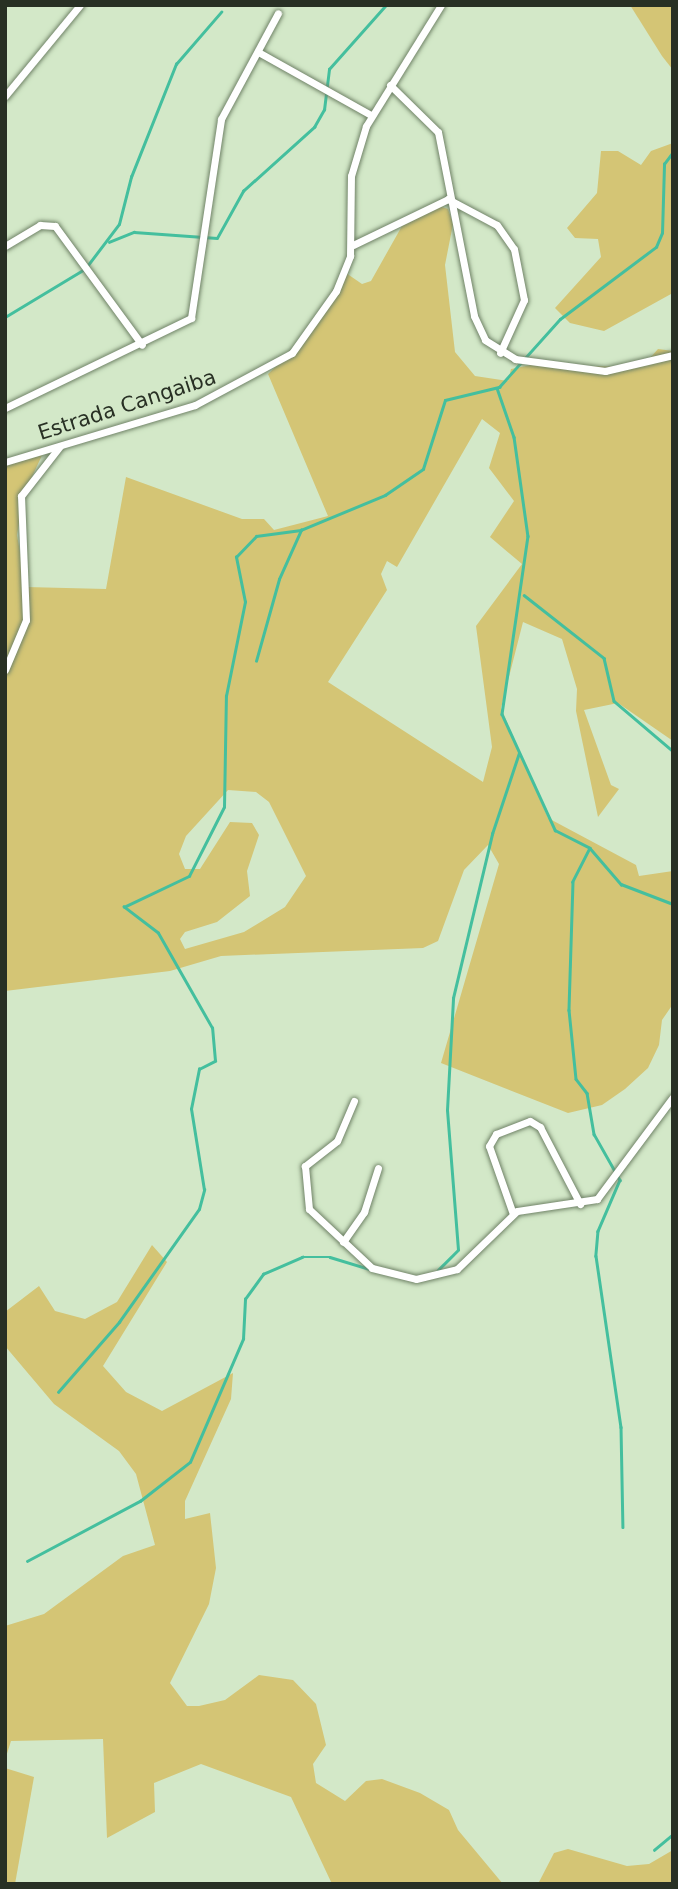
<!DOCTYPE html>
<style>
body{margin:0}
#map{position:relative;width:678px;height:1889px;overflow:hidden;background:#d3e8c8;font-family:"DejaVu Sans",sans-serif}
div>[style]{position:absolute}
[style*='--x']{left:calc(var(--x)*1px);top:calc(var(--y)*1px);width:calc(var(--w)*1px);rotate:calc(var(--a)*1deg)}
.green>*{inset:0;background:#d4c575}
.stream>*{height:2.5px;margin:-1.25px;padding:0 1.25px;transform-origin:1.25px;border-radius:1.25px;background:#44bf9e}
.roads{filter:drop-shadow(0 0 2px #708367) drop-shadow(0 0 2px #708367)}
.minor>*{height:7px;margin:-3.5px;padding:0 3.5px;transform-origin:3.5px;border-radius:3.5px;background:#fff}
span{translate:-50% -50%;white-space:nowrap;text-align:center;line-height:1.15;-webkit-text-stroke:5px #d3e8c8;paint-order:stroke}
.street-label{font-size:21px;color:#283024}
.frame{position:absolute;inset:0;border:7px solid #283024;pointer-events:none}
</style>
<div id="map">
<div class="green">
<div style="clip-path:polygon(630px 5px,673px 5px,673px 70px,662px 56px)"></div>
<div style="clip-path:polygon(673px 143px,671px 294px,604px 331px,570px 323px,555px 308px,601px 257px,598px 239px,575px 238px,567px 228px,597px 193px,601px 151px,618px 151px,641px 165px,651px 151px)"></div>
<div style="clip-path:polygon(evenodd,436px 205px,448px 209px,453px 224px,445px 265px,455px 352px,475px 376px,508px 381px,511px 369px,531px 365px,642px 367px,658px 349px,673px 351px,673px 741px,618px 703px,584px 710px,611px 785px,619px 789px,598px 817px,576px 711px,577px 689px,562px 639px,523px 622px,501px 708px,548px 818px,636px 865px,639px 876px,673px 871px,673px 1004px,662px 1020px,659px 1045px,648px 1068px,625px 1089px,602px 1105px,568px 1113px,441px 1063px,499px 864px,488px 845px,464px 870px,438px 941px,423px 948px,221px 956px,170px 971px,5px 991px,5px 463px,44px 451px,24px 494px,17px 535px,26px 587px,106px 589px,126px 477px,242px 519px,264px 519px,274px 530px,328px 516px,268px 374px,311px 333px,346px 273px,362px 284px,371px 281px,402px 226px,436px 205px,482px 419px,500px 433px,489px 468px,514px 501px,490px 537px,522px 564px,476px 626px,492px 747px,483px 782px,328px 682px,387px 590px,381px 574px,387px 561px,397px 567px,482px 419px,436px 205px,228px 790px,256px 792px,269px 802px,306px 876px,285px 907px,244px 932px,185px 949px,180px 939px,185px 932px,217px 922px,250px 896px,247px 871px,259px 835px,252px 823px,230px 822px,200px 869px,185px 869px,179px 854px,186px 836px,228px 790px)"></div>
<div style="clip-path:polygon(152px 1245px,167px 1262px,103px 1366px,126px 1392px,162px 1411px,233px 1373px,231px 1399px,185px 1501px,185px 1519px,210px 1513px,216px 1568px,209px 1604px,170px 1683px,187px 1706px,199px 1706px,225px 1700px,259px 1675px,293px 1680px,316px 1704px,326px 1745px,313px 1764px,316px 1783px,345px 1801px,366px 1781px,382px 1779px,420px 1793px,449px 1810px,458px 1830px,503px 1884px,332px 1884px,291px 1797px,201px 1764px,154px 1783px,155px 1812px,107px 1838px,103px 1739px,11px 1741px,5px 1760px,5px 1626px,44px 1614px,123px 1556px,155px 1545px,136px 1474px,119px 1451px,54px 1404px,5px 1346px,5px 1312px,39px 1286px,55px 1311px,85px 1319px,117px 1302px)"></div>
<div style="clip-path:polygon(5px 1768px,34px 1777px,15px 1884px,5px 1884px)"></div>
<div style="clip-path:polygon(568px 1849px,627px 1866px,649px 1864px,673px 1850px,673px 1884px,538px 1884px,554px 1853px)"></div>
</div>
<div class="stream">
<div style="--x:109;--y:242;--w:27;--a:-22"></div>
<div style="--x:134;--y:232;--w:83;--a:4.1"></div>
<div style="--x:217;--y:238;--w:54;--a:-61"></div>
<div style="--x:243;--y:191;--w:96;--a:-42"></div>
<div style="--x:314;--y:127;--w:20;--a:-60"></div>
<div style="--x:324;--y:110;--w:41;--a:-83"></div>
<div style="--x:329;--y:69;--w:86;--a:-48.3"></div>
<div style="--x:88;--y:265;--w:51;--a:-52.9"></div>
<div style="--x:119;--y:224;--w:49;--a:-75.7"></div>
<div style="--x:131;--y:177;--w:122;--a:-68.3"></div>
<div style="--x:176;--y:64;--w:69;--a:-49.1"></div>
<div style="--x:5;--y:317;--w:91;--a:-31.1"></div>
<div style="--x:497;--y:388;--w:52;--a:70.9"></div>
<div style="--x:514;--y:437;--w:100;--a:82"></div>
<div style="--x:528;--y:536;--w:180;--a:98.3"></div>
<div style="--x:502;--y:714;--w:128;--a:65.4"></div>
<div style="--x:555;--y:830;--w:39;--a:27"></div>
<div style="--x:590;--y:848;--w:48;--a:49.3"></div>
<div style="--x:621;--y:884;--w:56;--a:21"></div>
<div style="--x:524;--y:595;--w:102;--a:38.2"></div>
<div style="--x:604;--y:658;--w:44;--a:76.9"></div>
<div style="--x:614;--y:701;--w:77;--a:40.3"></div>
<div style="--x:256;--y:661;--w:85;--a:-74.3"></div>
<div style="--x:279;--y:579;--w:54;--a:-65.8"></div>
<div style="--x:590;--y:848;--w:38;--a:117"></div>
<div style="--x:573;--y:882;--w:128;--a:91.8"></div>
<div style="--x:569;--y:1010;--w:69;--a:84.2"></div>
<div style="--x:576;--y:1079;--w:18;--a:52"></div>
<div style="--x:587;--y:1093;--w:42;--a:80.3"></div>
<div style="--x:594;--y:1134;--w:53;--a:60.5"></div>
<div style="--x:620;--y:1180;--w:56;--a:113.3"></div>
<div style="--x:598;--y:1231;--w:25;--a:95"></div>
<div style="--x:596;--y:1256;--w:173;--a:81.7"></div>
<div style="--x:621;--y:1427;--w:100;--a:88.9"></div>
<div style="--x:438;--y:1270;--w:28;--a:-45"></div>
<div style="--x:458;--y:1250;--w:140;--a:-94.5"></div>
<div style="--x:447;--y:1110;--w:112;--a:-86.9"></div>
<div style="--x:453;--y:998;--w:169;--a:-76.6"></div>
<div style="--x:492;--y:834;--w:85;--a:-71.6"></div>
<div style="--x:58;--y:1392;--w:93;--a:-48.9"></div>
<div style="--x:119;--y:1322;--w:138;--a:-54.7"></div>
<div style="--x:199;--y:1209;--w:20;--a:-75"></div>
<div style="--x:204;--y:1190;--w:82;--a:-99.1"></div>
<div style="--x:191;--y:1109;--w:41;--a:-78.7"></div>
<div style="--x:199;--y:1069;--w:18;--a:-27"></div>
<div style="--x:215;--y:1061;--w:33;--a:-95"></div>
<div style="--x:212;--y:1028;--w:109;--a:-119.6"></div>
<div style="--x:158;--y:933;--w:43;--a:-142.6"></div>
<div style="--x:124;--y:907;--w:72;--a:-25.5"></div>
<div style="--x:189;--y:876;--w:77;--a:-63.1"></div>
<div style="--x:224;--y:807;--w:111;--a:-89"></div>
<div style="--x:226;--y:696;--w:96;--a:-78.6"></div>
<div style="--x:245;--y:602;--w:46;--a:-101.3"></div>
<div style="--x:236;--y:557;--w:29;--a:-46"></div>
<div style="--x:256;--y:536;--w:45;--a:-7.6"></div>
<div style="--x:301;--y:530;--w:91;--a:-22.6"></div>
<div style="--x:385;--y:495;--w:46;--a:-34.4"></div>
<div style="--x:423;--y:469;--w:72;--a:-72.3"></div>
<div style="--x:445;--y:400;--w:56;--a:-13.5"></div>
<div style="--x:499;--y:387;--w:91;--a:-48.1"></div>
<div style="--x:560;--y:319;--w:120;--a:-36.9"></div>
<div style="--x:656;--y:247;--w:15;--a:-67"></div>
<div style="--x:662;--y:233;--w:69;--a:-88.3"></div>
<div style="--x:664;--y:164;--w:15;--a:-53"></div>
<div style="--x:27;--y:1561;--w:128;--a:-28"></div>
<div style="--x:140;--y:1501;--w:63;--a:-38"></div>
<div style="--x:190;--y:1462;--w:134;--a:-66.7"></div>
<div style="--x:243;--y:1339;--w:40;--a:-87.1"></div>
<div style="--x:245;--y:1299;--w:31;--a:-54"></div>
<div style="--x:263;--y:1274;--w:43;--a:-23.6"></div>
<div style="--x:302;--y:1257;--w:28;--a:0"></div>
<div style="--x:330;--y:1257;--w:48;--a:16.9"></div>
<div style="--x:654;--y:1850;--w:25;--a:-40"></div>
</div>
<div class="roads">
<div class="minor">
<div style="--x:260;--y:53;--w:127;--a:29.2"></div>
<div style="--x:390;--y:85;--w:67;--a:44.4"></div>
<div style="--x:438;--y:132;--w:187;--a:78.9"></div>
<div style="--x:474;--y:316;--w:26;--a:65"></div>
<div style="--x:485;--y:340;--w:36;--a:32"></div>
<div style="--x:515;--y:359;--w:91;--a:7.6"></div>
<div style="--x:605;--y:371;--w:70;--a:-13.2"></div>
<div style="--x:5;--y:96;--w:118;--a:-50.5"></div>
<div style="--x:353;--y:245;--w:106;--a:-25.8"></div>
<div style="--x:448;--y:199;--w:55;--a:28"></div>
<div style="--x:497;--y:225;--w:29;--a:55"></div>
<div style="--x:514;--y:249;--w:52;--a:78.9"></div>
<div style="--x:524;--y:300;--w:58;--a:114.4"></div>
<div style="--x:5;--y:246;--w:41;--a:-31"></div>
<div style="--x:40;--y:225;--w:15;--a:4"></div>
<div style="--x:55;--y:226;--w:147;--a:53.8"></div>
<div style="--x:5;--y:408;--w:207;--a:-25.8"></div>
<div style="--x:191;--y:318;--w:201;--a:-81.4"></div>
<div style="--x:221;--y:119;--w:120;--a:-61.7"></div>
<div style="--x:5;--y:462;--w:198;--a:-16.7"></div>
<div style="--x:195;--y:405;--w:110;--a:-28.2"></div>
<div style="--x:292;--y:353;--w:76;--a:-54.6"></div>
<div style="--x:336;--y:291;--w:38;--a:-68"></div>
<div style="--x:350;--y:256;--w:80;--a:-89.3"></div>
<div style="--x:351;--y:176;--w:52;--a:-73.3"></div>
<div style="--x:366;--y:126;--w:142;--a:-58.2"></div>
<div style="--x:5;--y:670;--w:54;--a:-67.2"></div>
<div style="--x:26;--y:620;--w:124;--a:-92.3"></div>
<div style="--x:21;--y:496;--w:63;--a:-52"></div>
<div style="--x:354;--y:1101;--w:43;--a:113"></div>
<div style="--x:337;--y:1141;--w:41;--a:142"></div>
<div style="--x:305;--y:1166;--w:43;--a:84.7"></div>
<div style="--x:309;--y:1209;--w:86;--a:43.1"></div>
<div style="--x:372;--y:1268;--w:45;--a:14"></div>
<div style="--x:416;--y:1279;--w:42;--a:-13.7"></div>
<div style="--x:457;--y:1269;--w:83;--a:-44"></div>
<div style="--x:517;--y:1211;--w:81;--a:-8.5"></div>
<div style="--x:597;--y:1199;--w:127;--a:-53.3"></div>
<div style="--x:513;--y:1214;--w:72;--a:-109.4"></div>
<div style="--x:489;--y:1146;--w:14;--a:-60"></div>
<div style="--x:496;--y:1134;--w:36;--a:-21"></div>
<div style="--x:530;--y:1121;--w:12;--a:31"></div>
<div style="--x:540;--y:1127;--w:87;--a:62.5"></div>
<div style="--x:343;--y:1242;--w:37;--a:-55"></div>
<div style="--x:364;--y:1212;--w:46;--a:-72.3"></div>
</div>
</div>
<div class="street-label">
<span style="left:127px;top:405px;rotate:-18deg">Estrada Cangaiba</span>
</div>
<div class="frame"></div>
</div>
